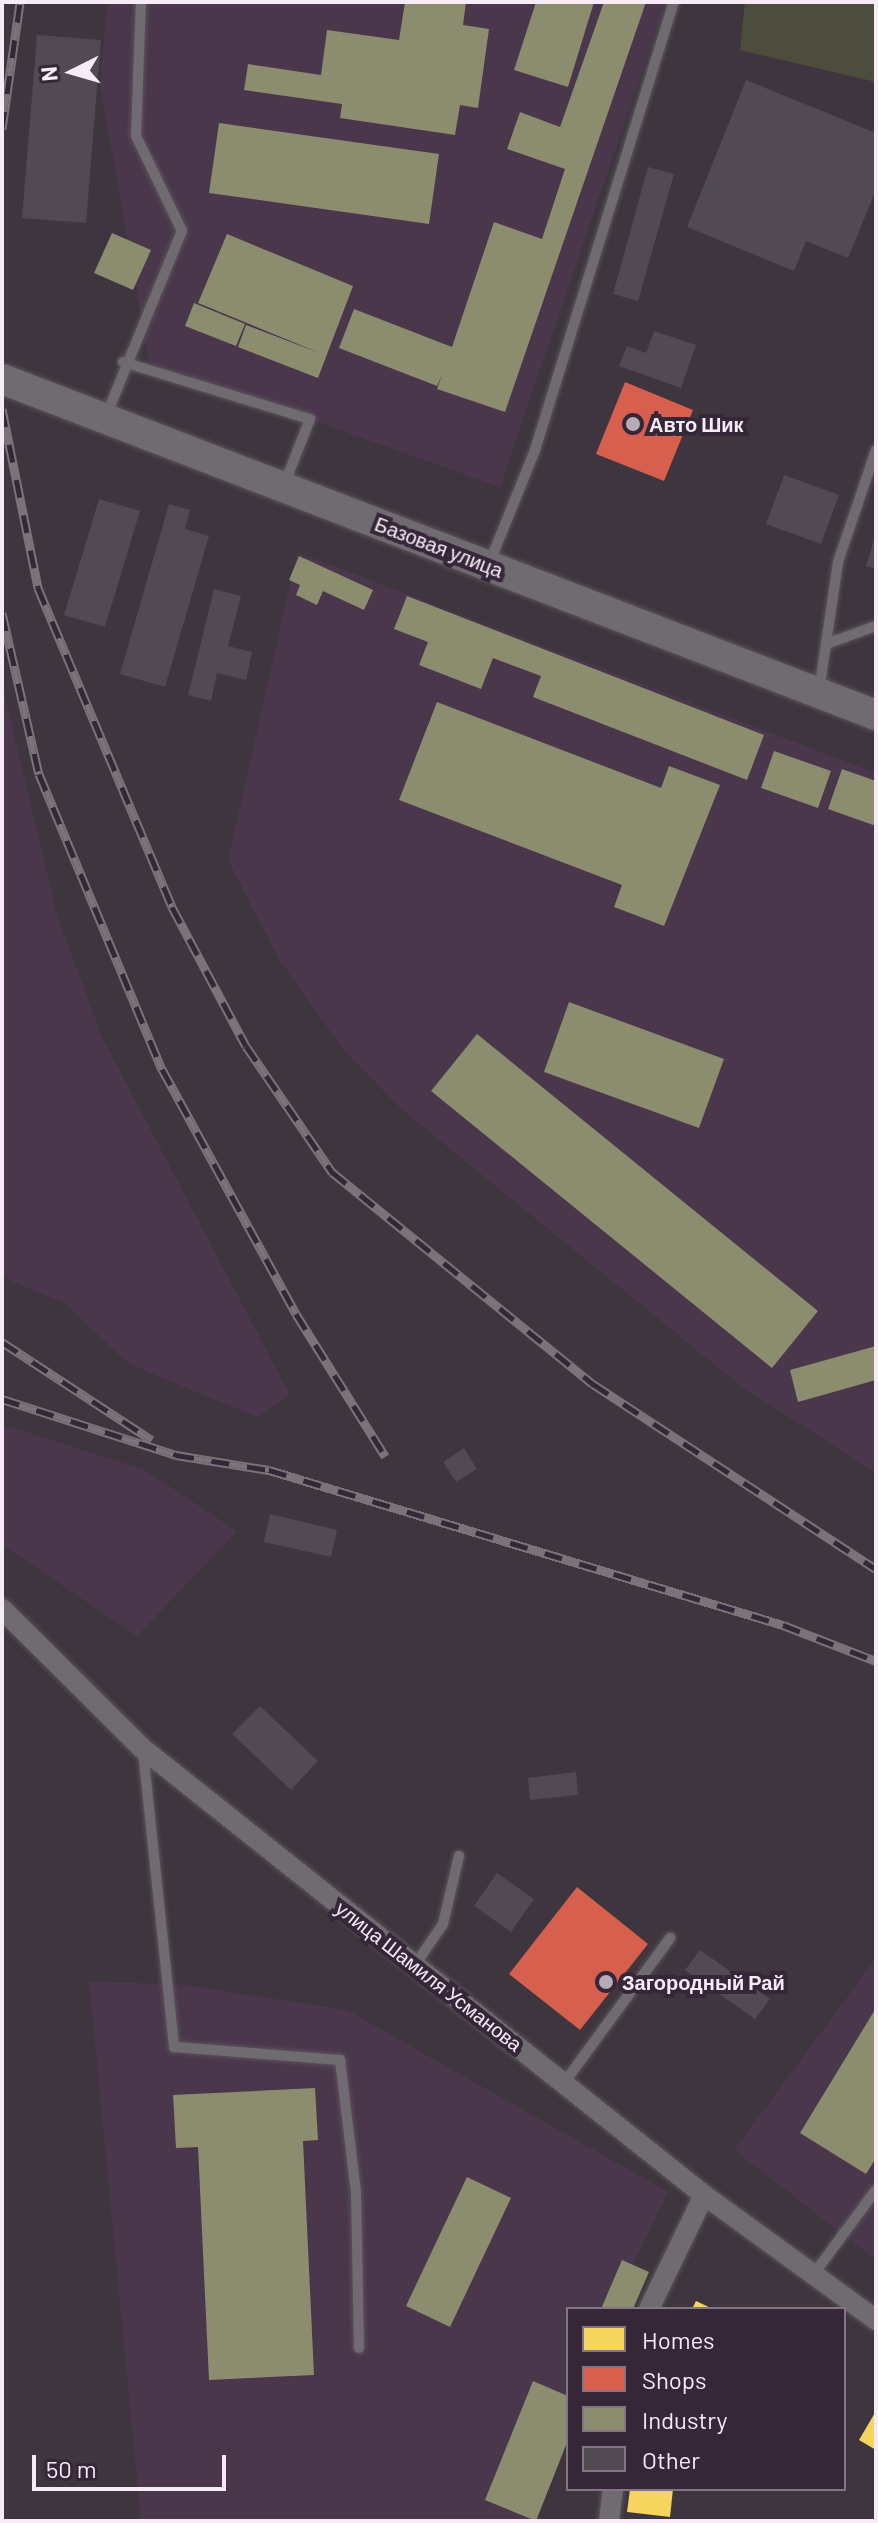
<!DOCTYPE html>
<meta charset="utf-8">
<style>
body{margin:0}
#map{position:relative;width:878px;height:2523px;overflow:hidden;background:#3e353e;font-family:Barlow,sans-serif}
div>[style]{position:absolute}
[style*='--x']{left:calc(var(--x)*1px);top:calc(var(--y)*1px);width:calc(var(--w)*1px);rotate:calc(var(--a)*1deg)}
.built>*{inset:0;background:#4a374c}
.green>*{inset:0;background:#4c4d3c}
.homes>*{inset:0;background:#f6d55c}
.shops>*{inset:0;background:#d6604d}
.industry>*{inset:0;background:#8c8c6e}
.building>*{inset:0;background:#514a53}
.roads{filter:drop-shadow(0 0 2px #5b535b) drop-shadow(0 0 2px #5b535b)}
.lane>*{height:10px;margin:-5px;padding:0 5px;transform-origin:5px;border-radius:5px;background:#706a71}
.street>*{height:20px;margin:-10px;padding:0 10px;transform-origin:10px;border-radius:10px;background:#706a71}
.secondary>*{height:30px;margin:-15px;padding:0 15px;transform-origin:15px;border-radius:15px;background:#706a71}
.rail>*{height:9px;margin-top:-4.5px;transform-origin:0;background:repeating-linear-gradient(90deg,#362738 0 18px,#7a737a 0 36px);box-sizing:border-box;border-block:2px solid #7a737a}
.dots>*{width:22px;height:22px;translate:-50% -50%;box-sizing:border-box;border:4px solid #362738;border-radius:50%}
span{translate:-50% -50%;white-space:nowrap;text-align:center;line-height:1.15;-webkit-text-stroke:8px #362738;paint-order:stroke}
.poi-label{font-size:20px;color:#f6ebf6;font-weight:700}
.left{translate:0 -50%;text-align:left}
.street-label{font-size:20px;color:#f6ebf6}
.frame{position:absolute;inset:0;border:4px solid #f6ebf6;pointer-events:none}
.legend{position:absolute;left:566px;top:2307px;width:280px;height:184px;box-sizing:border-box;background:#362738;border:2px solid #837584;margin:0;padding:10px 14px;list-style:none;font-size:24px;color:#f6ebf6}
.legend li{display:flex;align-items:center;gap:16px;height:40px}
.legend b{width:40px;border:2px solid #837584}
.north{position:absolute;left:32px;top:32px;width:80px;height:80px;-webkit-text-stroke:6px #362738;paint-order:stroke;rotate:265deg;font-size:22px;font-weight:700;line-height:32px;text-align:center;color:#f6ebf6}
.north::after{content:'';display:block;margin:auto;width:28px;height:36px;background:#f6ebf6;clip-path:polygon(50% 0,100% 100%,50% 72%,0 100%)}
.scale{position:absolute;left:32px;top:2455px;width:194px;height:36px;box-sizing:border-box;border:4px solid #f6ebf6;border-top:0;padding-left:10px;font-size:24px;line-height:28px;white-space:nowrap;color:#f6ebf6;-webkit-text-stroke:6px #362738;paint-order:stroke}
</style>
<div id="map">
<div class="built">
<div style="clip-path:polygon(107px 2px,666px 2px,500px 487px,149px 362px,100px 85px)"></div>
<div style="clip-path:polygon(297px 552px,876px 773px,876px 1473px,742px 1387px,401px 1109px,342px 1048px,278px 958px,228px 860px)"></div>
<div style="clip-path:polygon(2px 683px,57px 914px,102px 1037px,290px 1395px,257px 1417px,129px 1364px,63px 1302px,2px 1277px)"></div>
<div style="clip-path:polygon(2px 1424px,145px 1470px,237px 1531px,137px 1636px,2px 1545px)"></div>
<div style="clip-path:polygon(876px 1958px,876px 2260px,734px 2150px)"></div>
<div style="clip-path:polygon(89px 1982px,177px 1984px,347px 2010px,668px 2192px,611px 2309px,568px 2309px,568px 2429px,532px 2521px,141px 2521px)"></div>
</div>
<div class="green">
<div style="clip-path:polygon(745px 2px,876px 2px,876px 82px,740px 50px)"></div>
</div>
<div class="homes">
<div style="clip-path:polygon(696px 2301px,713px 2309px,692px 2309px)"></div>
<div style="clip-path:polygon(876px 2411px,876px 2450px,859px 2440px)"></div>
<div style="clip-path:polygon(630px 2489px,673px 2489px,670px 2517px,627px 2512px)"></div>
</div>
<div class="shops">
<div style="clip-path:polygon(625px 382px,693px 410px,664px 481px,596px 454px)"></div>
<div style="clip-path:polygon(577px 1887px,648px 1944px,580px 2030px,509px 1974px)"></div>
</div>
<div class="industry">
<div style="clip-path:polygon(405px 2px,466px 2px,463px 25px,489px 29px,478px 108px,460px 105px,455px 135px,340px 118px,342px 104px,244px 90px,248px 64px,321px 75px,327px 30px,399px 40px)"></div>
<div style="clip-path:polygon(536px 2px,594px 2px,568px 87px,514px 70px)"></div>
<div style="clip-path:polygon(604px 2px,646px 2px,505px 412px,437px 389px,442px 375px,437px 386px,339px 348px,354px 309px,452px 347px,494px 222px,542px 239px,565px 169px,507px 149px,520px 112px,560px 127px)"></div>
<div style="clip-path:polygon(219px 123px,439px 154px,429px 224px,209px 193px)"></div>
<div style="clip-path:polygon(112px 233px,151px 250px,133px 290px,94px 273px)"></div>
<div style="clip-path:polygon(227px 234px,353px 286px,318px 378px,238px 347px,246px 325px,322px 354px,198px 303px)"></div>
<div style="clip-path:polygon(194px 303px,245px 324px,236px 346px,185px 326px)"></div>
<div style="clip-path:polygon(299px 556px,373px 590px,364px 610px,323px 591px,317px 605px,296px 595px,300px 585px,289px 580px)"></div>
<div style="clip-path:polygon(407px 596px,764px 735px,747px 780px,533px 697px,541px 676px,493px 658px,481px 689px,419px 665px,428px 642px,394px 629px)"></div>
<div style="clip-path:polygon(437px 702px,661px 788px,669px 766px,720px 785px,664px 926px,614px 907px,622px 885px,399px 800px)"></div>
<div style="clip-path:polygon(774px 751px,831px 771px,818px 808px,761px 788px)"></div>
<div style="clip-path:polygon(842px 769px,876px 781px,876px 826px,828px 809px)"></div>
<div style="clip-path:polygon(569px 1002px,724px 1059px,699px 1128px,544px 1072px)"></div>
<div style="clip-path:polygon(477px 1034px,818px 1311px,772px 1368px,431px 1091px)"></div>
<div style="clip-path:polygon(876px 1346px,876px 1380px,798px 1402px,790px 1370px)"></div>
<div style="clip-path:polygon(876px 2008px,876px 2158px,866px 2174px,800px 2133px)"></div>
<div style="clip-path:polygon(315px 2088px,318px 2140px,303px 2141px,314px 2375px,209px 2380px,198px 2147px,176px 2148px,173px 2095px)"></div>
<div style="clip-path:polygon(467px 2177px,511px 2198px,450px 2327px,406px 2306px)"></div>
<div style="clip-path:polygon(622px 2260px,649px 2272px,633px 2309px,601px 2309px)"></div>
<div style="clip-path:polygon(533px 2381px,568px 2396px,568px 2440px,536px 2521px,485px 2500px)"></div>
</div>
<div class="building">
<div style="clip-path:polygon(37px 35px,101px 40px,86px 223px,22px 218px)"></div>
<div style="clip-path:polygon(746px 80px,876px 133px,876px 190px,848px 258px,806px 241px,794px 271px,687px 227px)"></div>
<div style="clip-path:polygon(648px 167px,674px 174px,638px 301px,613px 294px)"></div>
<div style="clip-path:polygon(654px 331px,696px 345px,681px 388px,619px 366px,627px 346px,646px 353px)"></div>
<div style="clip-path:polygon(784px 475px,839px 495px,821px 544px,766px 524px)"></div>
<div style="clip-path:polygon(99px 499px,140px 511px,105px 627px,64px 615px)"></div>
<div style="clip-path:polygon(169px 504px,190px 510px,185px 529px,209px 536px,165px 687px,120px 674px)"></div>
<div style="clip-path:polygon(875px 537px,876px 537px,876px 569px,866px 566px)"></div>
<div style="clip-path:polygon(214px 589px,241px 596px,228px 646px,252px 652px,246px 680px,217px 673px,211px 701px,188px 695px)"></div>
<div style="clip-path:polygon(464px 1448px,477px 1469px,456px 1482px,443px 1462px)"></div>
<div style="clip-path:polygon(270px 1514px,337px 1530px,331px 1557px,264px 1542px)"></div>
<div style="clip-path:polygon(260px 1706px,318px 1761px,291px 1790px,232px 1734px)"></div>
<div style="clip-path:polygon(576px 1772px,578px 1795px,530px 1800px,528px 1778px)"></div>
<div style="clip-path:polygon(497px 1873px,534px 1899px,511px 1932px,474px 1906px)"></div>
<div style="clip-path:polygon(700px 1950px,770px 1999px,755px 2019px,685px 1970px)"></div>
</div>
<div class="roads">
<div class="lane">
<div style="--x:123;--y:362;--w:195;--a:17"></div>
<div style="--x:310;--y:419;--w:71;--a:111.5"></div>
<div style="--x:106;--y:416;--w:200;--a:-67.7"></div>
<div style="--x:182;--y:231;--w:106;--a:-115.8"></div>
<div style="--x:136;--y:136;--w:134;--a:-87.9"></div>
<div style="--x:489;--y:564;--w:123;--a:-68"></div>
<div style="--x:535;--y:450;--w:469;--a:-72.8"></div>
<div style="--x:826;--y:644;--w:53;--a:-19.8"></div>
<div style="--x:819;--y:691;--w:130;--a:-81.6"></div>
<div style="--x:838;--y:562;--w:118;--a:-71.3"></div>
<div style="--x:143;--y:1751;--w:298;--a:84"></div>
<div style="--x:174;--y:2047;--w:167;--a:4.5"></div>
<div style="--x:340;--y:2060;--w:133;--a:83.1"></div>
<div style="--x:356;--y:2192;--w:156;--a:88.9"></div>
<div style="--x:415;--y:1965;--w:50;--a:-55.7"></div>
<div style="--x:443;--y:1924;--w:70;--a:-76.8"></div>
<div style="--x:564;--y:2083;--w:180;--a:-53.8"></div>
<div style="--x:816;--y:2271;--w:101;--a:-53.5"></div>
</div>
<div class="street">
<div style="--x:2;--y:1609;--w:197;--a:44.8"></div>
<div style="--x:142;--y:1748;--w:718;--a:38.5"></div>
<div style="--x:704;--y:2195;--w:213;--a:36"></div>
<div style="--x:649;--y:2309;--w:127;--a:-64.2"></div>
<div style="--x:609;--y:2521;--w:32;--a:-83"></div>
</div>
<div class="secondary">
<div style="--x:2;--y:379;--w:936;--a:21.03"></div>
</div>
</div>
<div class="rail">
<div style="--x:2;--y:129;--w:128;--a:-81.9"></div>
<div style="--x:2;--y:409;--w:183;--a:78.6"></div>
<div style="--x:38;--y:588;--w:346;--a:67.2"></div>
<div style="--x:172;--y:907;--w:157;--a:62"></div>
<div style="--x:246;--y:1046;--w:153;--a:55.7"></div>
<div style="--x:332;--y:1172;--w:336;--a:39.1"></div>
<div style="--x:593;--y:1384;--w:338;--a:33.2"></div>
<div style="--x:2;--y:613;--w:165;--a:77.1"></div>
<div style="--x:39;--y:774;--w:320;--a:67.4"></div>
<div style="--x:162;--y:1069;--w:279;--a:61.3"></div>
<div style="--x:296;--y:1314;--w:168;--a:57.9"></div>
<div style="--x:2;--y:1342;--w:179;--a:33.2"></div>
<div style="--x:2;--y:1399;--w:183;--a:17.8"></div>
<div style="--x:176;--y:1455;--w:94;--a:9.2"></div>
<div style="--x:269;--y:1470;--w:537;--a:16.78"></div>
<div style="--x:783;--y:1625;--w:100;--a:21.2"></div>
</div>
<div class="dots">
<div style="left:633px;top:424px;background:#b6abb6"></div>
<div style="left:606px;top:1982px;background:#b6abb6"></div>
</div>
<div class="poi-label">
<span class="left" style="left:649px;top:424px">Авто Шик</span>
<span class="left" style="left:622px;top:1982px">Загородный Рай</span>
</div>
<div class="street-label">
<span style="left:439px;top:547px;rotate:21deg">Базовая улица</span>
<span style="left:429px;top:1976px;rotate:38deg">улица Шамиля Усманова</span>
</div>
<div class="frame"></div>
<ul class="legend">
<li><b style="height:22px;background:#f6d55c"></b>Homes</li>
<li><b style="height:22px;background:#d6604d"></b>Shops</li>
<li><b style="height:22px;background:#8c8c6e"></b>Industry</li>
<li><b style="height:22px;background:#514a53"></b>Other</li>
</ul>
<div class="north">N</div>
<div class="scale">50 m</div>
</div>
